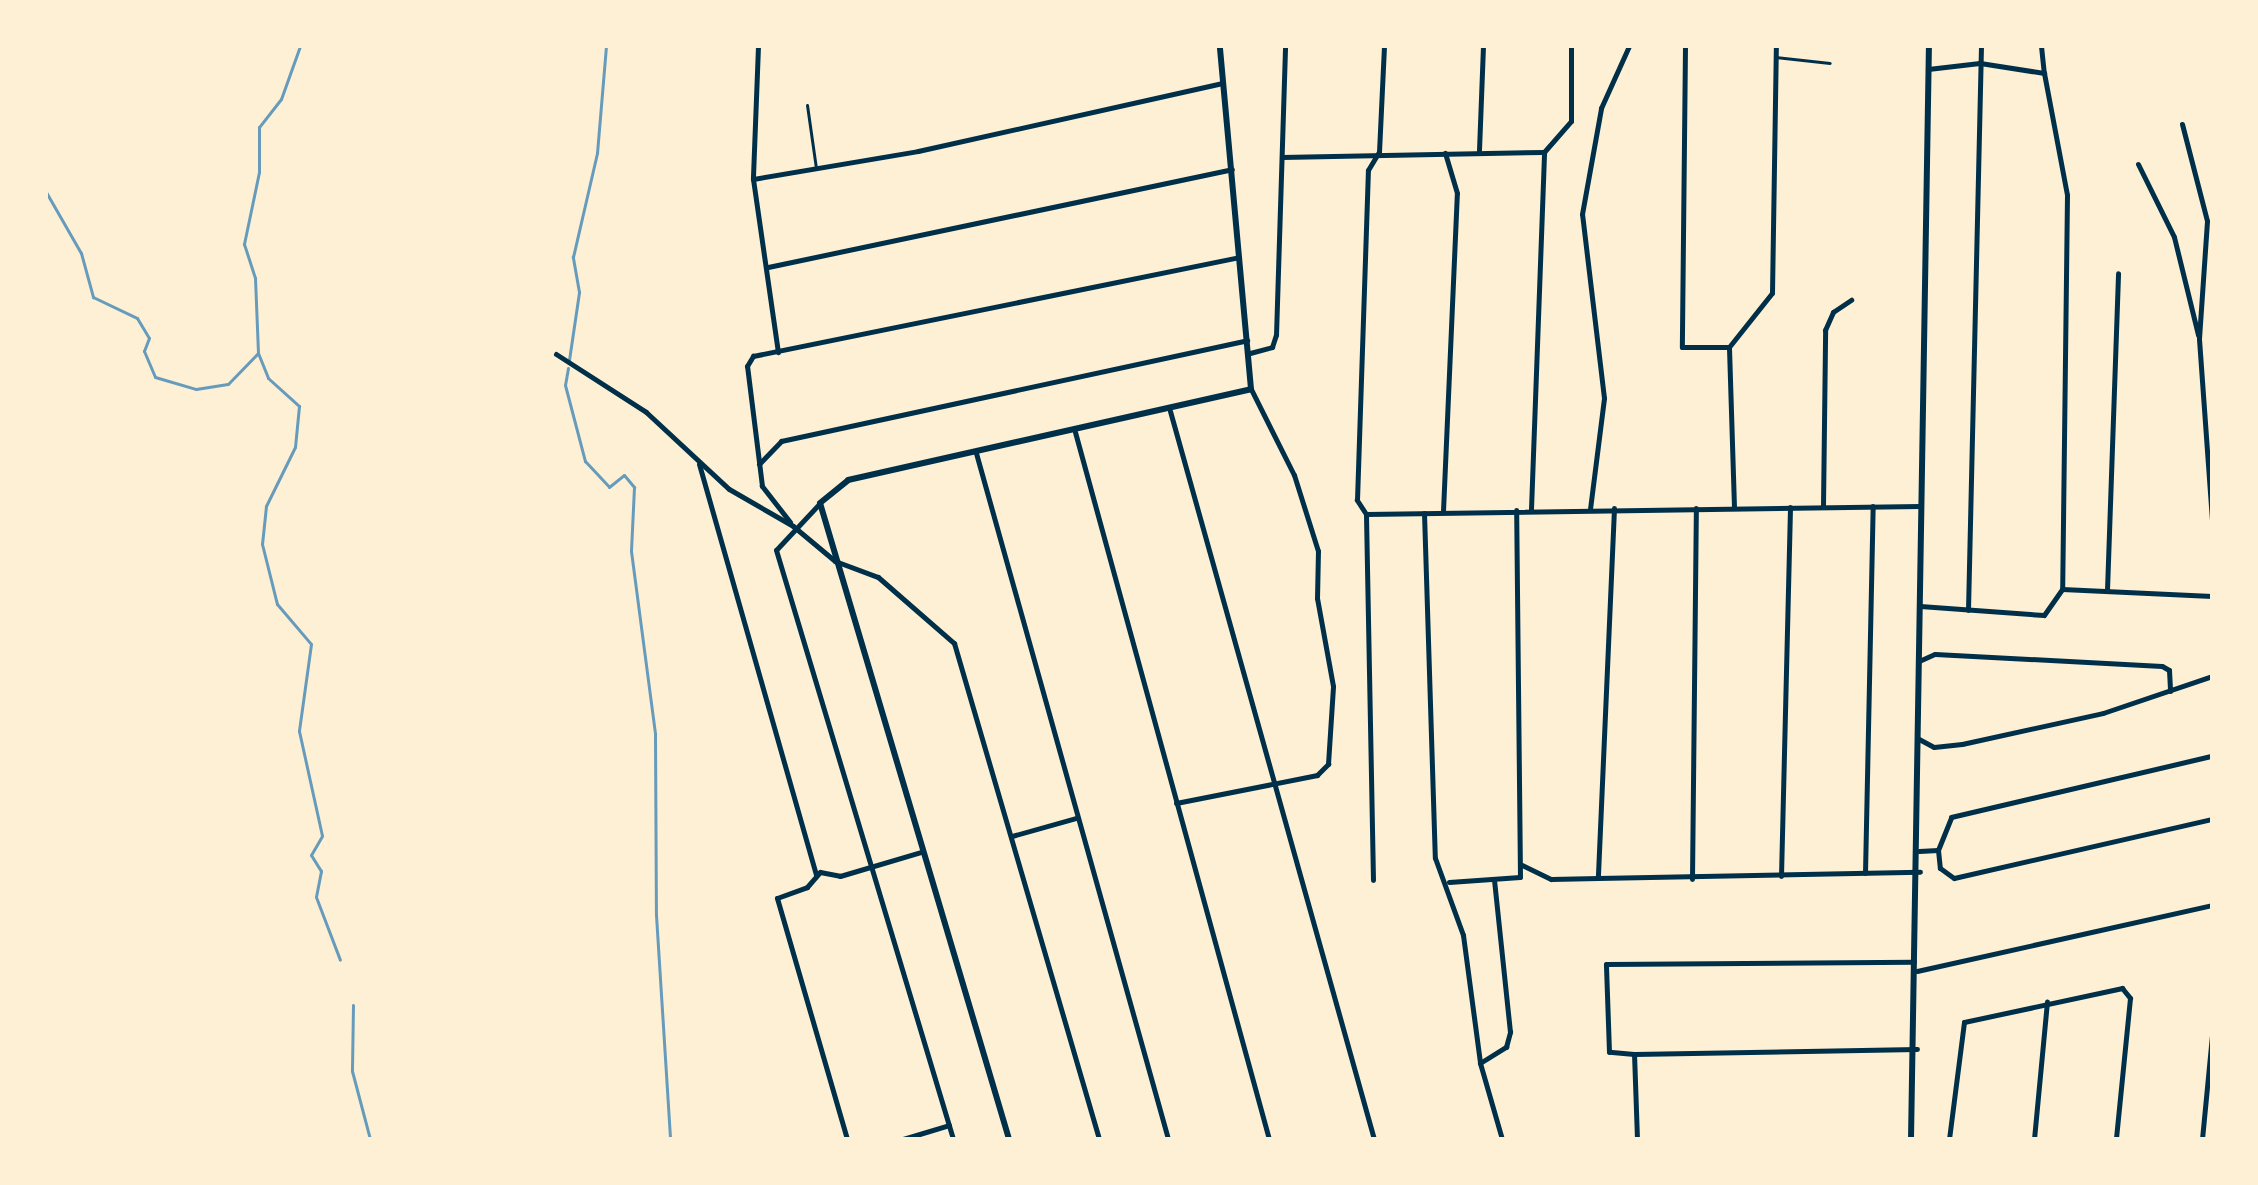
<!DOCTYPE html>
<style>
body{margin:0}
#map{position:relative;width:2258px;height:1185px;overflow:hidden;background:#fdf0d5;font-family:Figtree,sans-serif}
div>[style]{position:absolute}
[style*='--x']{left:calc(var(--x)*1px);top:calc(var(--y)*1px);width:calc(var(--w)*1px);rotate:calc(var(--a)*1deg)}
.stream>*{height:3px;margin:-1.5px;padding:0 1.5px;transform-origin:1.5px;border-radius:1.5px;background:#669bbc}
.service>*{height:3px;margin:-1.5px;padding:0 1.5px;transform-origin:1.5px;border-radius:1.5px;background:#003049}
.minor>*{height:5px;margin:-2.5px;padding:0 2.5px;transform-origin:2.5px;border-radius:2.5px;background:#003049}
.tertiary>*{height:6px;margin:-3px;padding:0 3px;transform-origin:3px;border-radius:3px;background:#003049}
span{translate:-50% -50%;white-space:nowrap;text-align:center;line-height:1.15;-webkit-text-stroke:7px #fdf0d5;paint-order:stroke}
.frame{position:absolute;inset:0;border:48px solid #fdf0d5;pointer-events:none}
</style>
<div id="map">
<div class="stream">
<div style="--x:300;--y:46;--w:56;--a:109.7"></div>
<div style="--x:281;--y:99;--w:36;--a:128"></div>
<div style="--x:259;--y:127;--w:45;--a:90"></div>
<div style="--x:259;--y:172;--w:74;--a:101.8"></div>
<div style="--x:244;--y:244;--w:36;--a:72"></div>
<div style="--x:255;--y:278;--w:75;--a:87.7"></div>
<div style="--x:258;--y:353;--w:27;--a:68"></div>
<div style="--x:268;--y:378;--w:42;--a:42.1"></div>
<div style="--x:299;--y:406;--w:41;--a:95.6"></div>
<div style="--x:295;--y:447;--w:66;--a:116.2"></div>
<div style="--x:266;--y:506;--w:38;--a:96"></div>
<div style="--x:262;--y:544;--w:62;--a:76"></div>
<div style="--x:277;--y:604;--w:52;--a:49.6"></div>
<div style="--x:311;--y:644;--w:88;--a:97.9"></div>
<div style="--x:299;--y:731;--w:107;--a:77.6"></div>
<div style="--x:322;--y:836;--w:22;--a:120"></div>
<div style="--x:311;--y:855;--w:19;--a:58"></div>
<div style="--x:321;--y:871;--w:26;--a:101"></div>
<div style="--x:316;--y:897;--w:67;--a:69.1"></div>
<div style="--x:46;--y:192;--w:70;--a:60.2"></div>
<div style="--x:81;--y:253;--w:46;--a:74.7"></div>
<div style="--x:93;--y:297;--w:49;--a:25.5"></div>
<div style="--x:137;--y:318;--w:23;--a:59"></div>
<div style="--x:149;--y:338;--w:14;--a:111"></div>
<div style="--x:144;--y:351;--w:28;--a:67"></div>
<div style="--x:155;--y:377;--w:43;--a:16.3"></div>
<div style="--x:196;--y:389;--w:32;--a:-9"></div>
<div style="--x:228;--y:384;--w:43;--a:-45.9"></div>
<div style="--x:569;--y:360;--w:69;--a:-81.6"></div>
<div style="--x:579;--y:292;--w:36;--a:-100"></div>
<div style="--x:573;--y:257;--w:107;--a:-77"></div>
<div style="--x:597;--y:153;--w:107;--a:-85.2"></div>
<div style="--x:568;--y:368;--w:17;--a:100"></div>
<div style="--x:565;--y:385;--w:79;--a:75.3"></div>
<div style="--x:585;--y:461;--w:35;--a:47"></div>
<div style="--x:609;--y:487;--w:19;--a:-39"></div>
<div style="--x:624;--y:475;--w:16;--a:50"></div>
<div style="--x:634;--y:487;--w:64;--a:92.7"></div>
<div style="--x:631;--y:551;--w:185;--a:82.5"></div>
<div style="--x:655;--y:734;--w:181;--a:89.7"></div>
<div style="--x:656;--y:915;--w:224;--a:86.4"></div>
<div style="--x:353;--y:1005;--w:66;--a:90.9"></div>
<div style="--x:352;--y:1071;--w:70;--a:75.2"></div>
</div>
<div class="service">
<div style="--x:1776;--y:57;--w:54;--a:6.3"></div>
<div style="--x:807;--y:105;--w:64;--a:81.9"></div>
</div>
<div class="minor">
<div style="--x:758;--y:46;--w:133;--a:92.2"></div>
<div style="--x:753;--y:179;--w:175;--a:81.8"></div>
<div style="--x:1685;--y:46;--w:301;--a:90.6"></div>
<div style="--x:1682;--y:347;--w:47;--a:0"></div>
<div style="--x:2041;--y:46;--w:27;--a:84"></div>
<div style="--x:1928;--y:69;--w:52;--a:-6.6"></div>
<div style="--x:1980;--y:63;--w:65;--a:8.9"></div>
<div style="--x:2044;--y:73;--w:124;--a:79.3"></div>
<div style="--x:2067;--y:195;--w:394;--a:90.7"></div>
<div style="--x:2182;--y:124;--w:100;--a:75.5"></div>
<div style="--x:2207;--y:221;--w:118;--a:93.9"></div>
<div style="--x:2199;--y:339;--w:183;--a:85.9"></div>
<div style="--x:1479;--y:150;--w:104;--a:-87.8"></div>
<div style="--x:1282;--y:157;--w:262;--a:-1.1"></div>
<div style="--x:1544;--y:152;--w:41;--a:-48.9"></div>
<div style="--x:1571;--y:121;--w:75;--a:-90"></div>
<div style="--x:2138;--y:164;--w:81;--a:63.7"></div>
<div style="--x:2174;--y:237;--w:101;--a:76.2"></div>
<div style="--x:753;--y:179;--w:167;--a:-9.6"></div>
<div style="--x:918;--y:151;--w:312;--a:-12.6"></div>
<div style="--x:768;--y:267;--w:474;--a:-11.9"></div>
<div style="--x:1250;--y:353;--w:23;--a:-15"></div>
<div style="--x:1272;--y:347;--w:13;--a:-72"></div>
<div style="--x:1276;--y:335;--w:289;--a:-88.2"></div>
<div style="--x:556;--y:354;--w:107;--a:32.8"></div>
<div style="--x:646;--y:412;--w:113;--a:42.9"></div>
<div style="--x:729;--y:489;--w:74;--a:30"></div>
<div style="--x:793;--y:526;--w:55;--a:39.8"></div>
<div style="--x:835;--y:561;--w:46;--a:20.4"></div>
<div style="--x:878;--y:577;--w:101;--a:41"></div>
<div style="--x:954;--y:643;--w:517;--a:73.7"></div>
<div style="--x:1170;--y:411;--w:756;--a:74.35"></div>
<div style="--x:1075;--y:432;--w:733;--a:74.66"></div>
<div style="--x:976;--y:453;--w:712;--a:74.36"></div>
<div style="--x:699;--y:464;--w:427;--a:74.1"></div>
<div style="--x:759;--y:464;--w:32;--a:-46"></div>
<div style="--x:781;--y:441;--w:477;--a:-12.2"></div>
<div style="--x:820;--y:503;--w:64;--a:133.1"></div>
<div style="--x:776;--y:550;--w:615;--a:73.27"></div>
<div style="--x:1823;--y:506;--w:176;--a:-89.3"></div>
<div style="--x:1825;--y:330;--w:20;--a:-66"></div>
<div style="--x:1833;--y:312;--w:22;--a:-34"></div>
<div style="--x:1734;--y:507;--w:160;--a:-91.8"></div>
<div style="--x:1729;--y:347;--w:69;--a:-51.5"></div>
<div style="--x:1772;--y:293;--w:247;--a:-89.1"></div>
<div style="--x:1614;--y:508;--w:370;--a:92.5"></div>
<div style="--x:1598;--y:878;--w:322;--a:-1.1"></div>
<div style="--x:1531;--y:509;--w:357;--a:-87.9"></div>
<div style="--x:1590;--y:509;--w:112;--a:-82.8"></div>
<div style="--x:1604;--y:398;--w:185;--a:-96.8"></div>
<div style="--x:1582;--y:214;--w:108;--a:-79.8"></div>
<div style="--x:1601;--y:108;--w:68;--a:-65.7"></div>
<div style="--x:1443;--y:511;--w:318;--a:-87.5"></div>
<div style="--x:1457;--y:193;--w:42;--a:-106.7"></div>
<div style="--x:1424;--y:513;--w:345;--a:88.2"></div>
<div style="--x:1435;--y:858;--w:82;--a:70"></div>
<div style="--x:1463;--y:935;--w:129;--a:82.4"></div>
<div style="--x:1480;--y:1063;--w:79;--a:73.9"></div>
<div style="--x:1366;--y:514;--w:554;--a:-0.83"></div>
<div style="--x:790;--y:522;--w:46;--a:-127.9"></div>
<div style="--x:762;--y:486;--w:121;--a:-97.1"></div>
<div style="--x:747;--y:366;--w:12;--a:-59"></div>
<div style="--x:753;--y:356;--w:496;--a:-11.5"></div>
<div style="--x:2107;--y:590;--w:317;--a:-88"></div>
<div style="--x:1920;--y:606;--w:124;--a:4.2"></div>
<div style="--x:2044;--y:615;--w:32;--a:-55"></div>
<div style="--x:2062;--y:589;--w:150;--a:2.7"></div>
<div style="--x:1968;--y:610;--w:564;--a:-88.68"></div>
<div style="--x:1919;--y:661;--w:17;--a:-24"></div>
<div style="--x:1935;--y:654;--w:227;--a:3"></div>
<div style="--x:2162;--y:666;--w:8;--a:30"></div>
<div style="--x:2169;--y:670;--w:21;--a:87"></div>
<div style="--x:1917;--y:738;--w:19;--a:28"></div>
<div style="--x:1934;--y:747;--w:28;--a:-6"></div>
<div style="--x:1962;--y:744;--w:144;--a:-12.4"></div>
<div style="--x:2103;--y:713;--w:115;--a:-18.7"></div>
<div style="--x:1176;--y:803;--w:144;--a:-11.2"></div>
<div style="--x:1317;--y:775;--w:16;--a:-45"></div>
<div style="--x:1328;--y:764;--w:78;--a:-86.3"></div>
<div style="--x:1333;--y:686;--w:89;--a:-100.3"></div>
<div style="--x:1317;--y:598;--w:47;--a:-88.8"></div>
<div style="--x:1318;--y:551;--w:80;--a:-107.5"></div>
<div style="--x:1294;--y:475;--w:96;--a:-116.6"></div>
<div style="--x:1012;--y:836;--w:66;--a:-15.7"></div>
<div style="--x:1938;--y:850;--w:35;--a:-68"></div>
<div style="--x:1951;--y:817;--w:268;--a:-13.2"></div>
<div style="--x:1919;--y:851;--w:19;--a:-3"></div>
<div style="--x:1938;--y:850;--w:18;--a:84"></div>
<div style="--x:1940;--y:868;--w:17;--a:36"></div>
<div style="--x:1954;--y:878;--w:265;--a:-12.9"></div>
<div style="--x:1522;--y:865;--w:32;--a:26"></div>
<div style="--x:1551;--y:879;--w:47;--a:-1.2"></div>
<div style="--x:1865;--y:873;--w:367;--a:-88.8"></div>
<div style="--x:1781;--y:876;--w:369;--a:-88.6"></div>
<div style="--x:1692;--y:879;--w:371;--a:-89.4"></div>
<div style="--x:1373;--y:880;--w:366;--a:-91.1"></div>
<div style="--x:1366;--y:514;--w:17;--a:-123"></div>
<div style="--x:1357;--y:500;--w:330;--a:-88.1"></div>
<div style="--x:1368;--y:170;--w:21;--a:-59"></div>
<div style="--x:1379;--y:152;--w:106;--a:-87.3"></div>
<div style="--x:1449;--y:882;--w:71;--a:-4"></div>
<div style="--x:1520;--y:877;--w:367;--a:-90.6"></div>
<div style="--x:2212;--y:951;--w:24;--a:90"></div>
<div style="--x:1917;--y:971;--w:302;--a:-12.6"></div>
<div style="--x:1634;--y:1054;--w:283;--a:-1"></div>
<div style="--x:1480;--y:1063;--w:31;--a:-32"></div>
<div style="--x:1506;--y:1047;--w:16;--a:-75"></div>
<div style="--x:1510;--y:1032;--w:153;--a:-96"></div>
<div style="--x:847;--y:1139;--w:251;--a:-106.2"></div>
<div style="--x:777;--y:898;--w:32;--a:-20"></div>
<div style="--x:807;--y:887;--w:20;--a:-49"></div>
<div style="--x:820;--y:872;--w:20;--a:11"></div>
<div style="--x:840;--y:876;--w:84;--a:-16.5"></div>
<div style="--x:903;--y:1139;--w:48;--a:-16.9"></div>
<div style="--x:1637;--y:1139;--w:85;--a:-92"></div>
<div style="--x:1634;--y:1054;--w:25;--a:-175"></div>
<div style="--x:1609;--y:1052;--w:88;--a:-92"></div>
<div style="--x:1606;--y:964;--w:308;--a:-0.4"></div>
<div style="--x:1949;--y:1139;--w:118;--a:-82.7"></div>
<div style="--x:1964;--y:1022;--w:162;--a:-12.1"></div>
<div style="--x:2122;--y:988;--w:13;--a:51"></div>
<div style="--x:2130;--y:998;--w:142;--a:95.7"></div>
<div style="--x:2034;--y:1139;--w:138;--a:-84.6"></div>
<div style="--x:2202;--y:1139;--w:104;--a:-84.5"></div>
</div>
<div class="tertiary">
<div style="--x:1009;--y:1139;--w:663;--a:-106.55"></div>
<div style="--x:820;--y:503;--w:36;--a:-39"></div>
<div style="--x:848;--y:480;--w:413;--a:-12.7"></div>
<div style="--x:1251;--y:389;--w:344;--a:-95.2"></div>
<div style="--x:1911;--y:1139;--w:1093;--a:-89.06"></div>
</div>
<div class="frame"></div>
</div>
